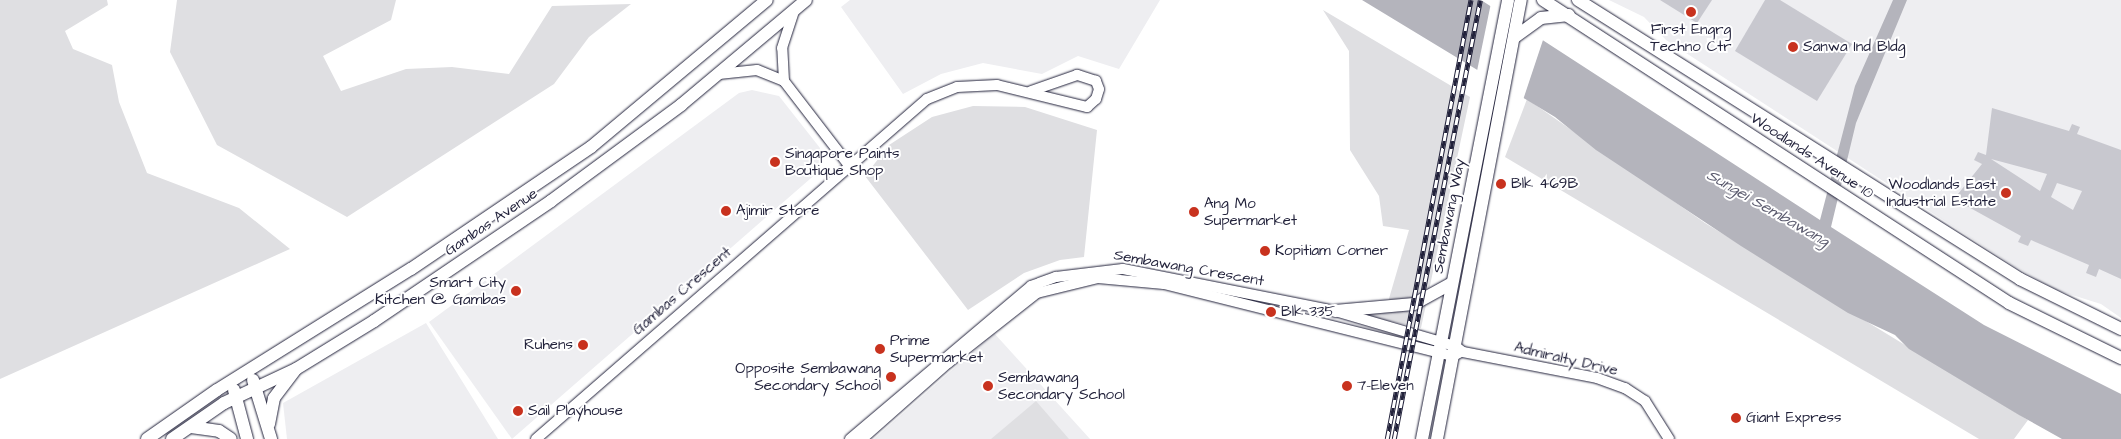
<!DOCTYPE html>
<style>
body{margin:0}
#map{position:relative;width:2121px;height:439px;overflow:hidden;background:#fff;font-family:"Architects Daughter",sans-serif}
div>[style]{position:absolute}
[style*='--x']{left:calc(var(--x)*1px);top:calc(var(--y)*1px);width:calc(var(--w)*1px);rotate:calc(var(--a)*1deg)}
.built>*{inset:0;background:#eeeef1}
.green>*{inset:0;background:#dfdfe2}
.water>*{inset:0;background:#b4b4bc}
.pier>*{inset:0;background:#fff}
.building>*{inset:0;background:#c8c8cf}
.roads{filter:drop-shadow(0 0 1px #22223b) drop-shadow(0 0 1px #22223b)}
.minor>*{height:10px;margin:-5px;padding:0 5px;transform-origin:5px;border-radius:5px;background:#fff}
.major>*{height:12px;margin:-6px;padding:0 6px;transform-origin:6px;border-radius:6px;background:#fff}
.rail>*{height:4.5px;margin-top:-2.25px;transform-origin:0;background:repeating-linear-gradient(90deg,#fff 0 8px,#22223b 0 16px);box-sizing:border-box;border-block:1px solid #22223b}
.dots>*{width:14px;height:14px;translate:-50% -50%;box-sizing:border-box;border:2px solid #fff;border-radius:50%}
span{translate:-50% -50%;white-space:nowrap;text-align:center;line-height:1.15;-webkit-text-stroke:4px #fff;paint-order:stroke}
.poi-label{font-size:15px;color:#22223b}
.left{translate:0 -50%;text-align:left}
.right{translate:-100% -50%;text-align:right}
.street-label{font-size:15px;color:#22223b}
.water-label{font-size:16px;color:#5c5c6f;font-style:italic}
</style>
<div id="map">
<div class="built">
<div style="clip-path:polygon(850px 0,1160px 0,1119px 69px,1078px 56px,1042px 74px,983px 63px,941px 74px,903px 94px,841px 7px)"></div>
<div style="clip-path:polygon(1609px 0,2121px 0,2121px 318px,2101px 304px,2056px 290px,2014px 266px,1666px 40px,1644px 17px)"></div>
<div style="clip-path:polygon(752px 90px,779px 96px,820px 148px,818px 172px,512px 439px,429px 322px,739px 93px)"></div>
<div style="clip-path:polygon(426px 323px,498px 439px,287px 439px,283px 403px)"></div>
<div style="clip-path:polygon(994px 333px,1090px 439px,874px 439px)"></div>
</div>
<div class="green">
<div style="clip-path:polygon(0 0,107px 0,108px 5px,65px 31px,73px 49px,112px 65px,119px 102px,147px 173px,239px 208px,290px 249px,0 379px)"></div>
<div style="clip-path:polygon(177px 0,396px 0,391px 20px,323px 56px,341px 91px,406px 69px,452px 67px,509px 74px,552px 6px,631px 4px,589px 37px,554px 84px,347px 217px,217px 145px,170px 52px)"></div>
<div style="clip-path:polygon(1323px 10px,1470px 97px,1421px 328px,1358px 314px,1388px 302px,1409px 230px,1383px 226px,1379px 196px,1350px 150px,1349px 51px)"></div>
<div style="clip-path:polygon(1527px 99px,1705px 223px,2028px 420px,2014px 439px,1979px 439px,1505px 157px)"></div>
<div style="clip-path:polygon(973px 106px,1025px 107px,1097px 130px,1084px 257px,1060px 260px,1024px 273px,968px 310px,865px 176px,889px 145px,932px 117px)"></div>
<div style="clip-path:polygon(1036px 401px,1069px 439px,991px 439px)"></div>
</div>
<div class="water">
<div style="clip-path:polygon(1362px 0,1481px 0,1820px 220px,1855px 86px,1893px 0,1907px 0,1856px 123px,1831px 227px,1984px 325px,2121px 394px,2121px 439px,2062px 439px,2019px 415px,1909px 349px,1895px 335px,1848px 313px,1741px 246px,1596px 150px,1555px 117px)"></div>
</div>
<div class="pier">
<div style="clip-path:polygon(1491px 3px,1544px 37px,1523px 100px,1477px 71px)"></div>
</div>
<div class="building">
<div style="clip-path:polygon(1660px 0,1712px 0,1697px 23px)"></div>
<div style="clip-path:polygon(1765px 0,1780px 0,1852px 44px,1817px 101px,1735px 51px)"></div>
<div style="clip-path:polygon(evenodd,1992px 108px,2069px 131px,2072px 124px,2080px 127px,2077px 134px,2121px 150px,2121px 279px,2099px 269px,2096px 277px,2086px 273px,2089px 265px,2031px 240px,2028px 246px,2018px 242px,2021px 236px,1954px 199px,1982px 164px,1974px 160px,1978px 152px,1986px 155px,1992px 108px,1991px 159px,2047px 174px,2040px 191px,1991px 159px,1992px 108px,2057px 183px,2082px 191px,2073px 210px,2051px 197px,2057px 183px)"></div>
</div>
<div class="roads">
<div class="minor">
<div style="--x:719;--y:74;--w:38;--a:-6"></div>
<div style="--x:757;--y:70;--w:29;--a:22"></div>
<div style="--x:784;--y:81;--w:105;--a:52.4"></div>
<div style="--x:784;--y:81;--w:33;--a:-93"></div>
<div style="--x:782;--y:48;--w:38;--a:-72"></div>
<div style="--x:536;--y:439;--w:518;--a:-41.01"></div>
<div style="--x:927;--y:99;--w:32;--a:-22"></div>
<div style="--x:957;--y:87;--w:40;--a:-2.9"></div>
<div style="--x:997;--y:85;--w:93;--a:13.7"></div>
<div style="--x:1087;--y:107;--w:12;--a:-42"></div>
<div style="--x:1096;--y:99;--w:10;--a:-73"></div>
<div style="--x:1099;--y:89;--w:9;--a:-111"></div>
<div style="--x:1096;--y:81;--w:20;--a:-162"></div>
<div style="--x:1077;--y:75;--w:49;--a:160.8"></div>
<div style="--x:850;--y:439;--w:237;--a:-40.2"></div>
<div style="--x:1031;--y:286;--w:27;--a:-20"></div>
<div style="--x:1056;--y:277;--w:67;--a:-6.8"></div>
<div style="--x:1123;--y:269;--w:216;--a:11.2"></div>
<div style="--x:1335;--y:311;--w:125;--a:16.3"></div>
<div style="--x:1455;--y:346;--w:10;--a:37"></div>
<div style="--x:1463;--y:352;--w:136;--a:11"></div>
<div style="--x:1597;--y:378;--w:30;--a:20"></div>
<div style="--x:1625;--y:388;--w:24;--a:33"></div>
<div style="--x:1645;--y:401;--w:45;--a:57.7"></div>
<div style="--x:862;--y:439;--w:115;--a:-41.5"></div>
<div style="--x:948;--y:363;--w:113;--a:-38.2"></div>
<div style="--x:1037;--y:293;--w:63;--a:-13.8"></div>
<div style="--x:1098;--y:278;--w:66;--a:5.2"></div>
<div style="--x:1164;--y:284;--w:298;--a:14"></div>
<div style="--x:1453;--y:356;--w:7;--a:-27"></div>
</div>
<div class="major">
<div style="--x:1543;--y:0;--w:556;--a:33.03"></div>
<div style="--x:2009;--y:303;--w:125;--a:26.2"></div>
<div style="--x:1578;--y:0;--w:523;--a:32.26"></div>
<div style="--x:2020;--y:279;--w:113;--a:26.3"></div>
<div style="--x:1515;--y:37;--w:32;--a:-36"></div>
<div style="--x:1541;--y:18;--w:28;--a:-6"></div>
<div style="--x:1335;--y:311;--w:79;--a:-5.1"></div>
<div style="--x:1414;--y:304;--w:43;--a:-28.9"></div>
<div style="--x:253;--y:380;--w:62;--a:73"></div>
<div style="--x:234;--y:390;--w:51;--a:75.1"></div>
<div style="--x:269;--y:424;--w:26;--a:-79"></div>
<div style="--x:274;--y:398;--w:34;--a:-53"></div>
<div style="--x:191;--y:427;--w:28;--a:8"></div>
<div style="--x:219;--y:431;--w:14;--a:34"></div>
<div style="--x:147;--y:439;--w:85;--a:-35"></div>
<div style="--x:217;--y:390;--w:229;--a:-32"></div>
<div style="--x:411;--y:269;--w:217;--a:-34.1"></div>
<div style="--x:591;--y:147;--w:229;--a:-39.9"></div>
<div style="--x:172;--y:439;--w:63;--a:-34.7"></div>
<div style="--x:224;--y:403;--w:80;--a:-25.3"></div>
<div style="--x:296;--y:369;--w:92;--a:-31.6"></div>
<div style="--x:374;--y:321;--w:214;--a:-34.1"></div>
<div style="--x:551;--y:201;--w:162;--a:-36.4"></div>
<div style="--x:681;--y:105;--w:163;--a:-40"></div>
<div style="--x:1422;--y:439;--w:447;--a:-78.9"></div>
<div style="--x:1437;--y:439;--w:447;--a:-79.2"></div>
</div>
</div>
<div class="rail">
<div style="--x:1387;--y:439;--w:447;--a:-79.2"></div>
<div style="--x:1394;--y:439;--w:447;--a:-78.9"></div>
</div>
<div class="dots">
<div style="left:1691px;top:12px;background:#c8321e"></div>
<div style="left:1793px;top:47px;background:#c8321e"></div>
<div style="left:775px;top:162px;background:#c8321e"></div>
<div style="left:1501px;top:184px;background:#c8321e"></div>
<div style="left:2006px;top:193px;background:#c8321e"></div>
<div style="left:726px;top:211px;background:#c8321e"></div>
<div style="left:1194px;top:212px;background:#c8321e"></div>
<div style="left:1265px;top:251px;background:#c8321e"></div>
<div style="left:516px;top:291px;background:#c8321e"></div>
<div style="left:1271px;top:312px;background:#c8321e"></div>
<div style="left:583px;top:345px;background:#c8321e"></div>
<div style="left:880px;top:349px;background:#c8321e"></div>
<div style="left:891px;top:377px;background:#c8321e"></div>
<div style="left:988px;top:386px;background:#c8321e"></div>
<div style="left:1347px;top:386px;background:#c8321e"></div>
<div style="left:518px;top:411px;background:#c8321e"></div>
<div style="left:1736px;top:418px;background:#c8321e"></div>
</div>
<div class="poi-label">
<span style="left:1691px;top:38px">First Engrg<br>Techno Ctr</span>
<span class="left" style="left:1803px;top:47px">Sanwa Ind Bldg</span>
<span class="left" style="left:785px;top:162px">Singapore Paints<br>Boutique Shop</span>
<span class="left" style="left:1511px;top:184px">Blk 469B</span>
<span class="right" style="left:1996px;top:193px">Woodlands East<br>Industrial Estate</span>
<span class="left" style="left:1204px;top:212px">Ang Mo<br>Supermarket</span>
<span class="left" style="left:736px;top:211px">Ajimir Store</span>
<span class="left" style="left:1275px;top:251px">Kopitiam Corner</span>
<span class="right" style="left:506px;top:291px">Smart City<br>Kitchen @ Gambas</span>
<span class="left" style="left:1281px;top:312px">Blk 335</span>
<span class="left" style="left:890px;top:349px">Prime<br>Supermarket</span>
<span class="right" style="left:573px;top:345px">Ruhens</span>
<span class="right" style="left:881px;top:377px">Opposite Sembawang<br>Secondary School</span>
<span class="left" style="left:998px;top:386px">Sembawang<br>Secondary School</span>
<span class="left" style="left:1357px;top:386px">7-Eleven</span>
<span class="left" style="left:528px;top:411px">Sail Playhouse</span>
<span class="left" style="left:1746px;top:418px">Giant Express</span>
</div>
<div class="street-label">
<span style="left:1812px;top:156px;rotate:33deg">Woodlands Avenue 10</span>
<span style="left:1449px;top:216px;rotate:-79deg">Sembawang Way</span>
<span style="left:491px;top:222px;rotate:-34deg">Gambas Avenue</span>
<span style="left:1189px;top:268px;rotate:10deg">Sembawang Crescent</span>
<span style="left:682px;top:291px;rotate:-41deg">Gambas Crescent</span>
<span style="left:1566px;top:359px;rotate:13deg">Admiralty Drive</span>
</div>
<div class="water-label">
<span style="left:1768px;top:208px;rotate:30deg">Sungei Sembawang</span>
</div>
</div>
